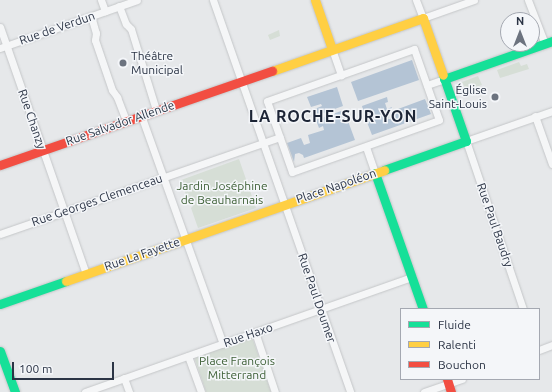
<!DOCTYPE html>
<meta charset="utf-8">
<style>
body{margin:0}
#map{position:relative;width:552px;height:392px;overflow:hidden;background:#e6e8ea;font-family:Ubuntu,sans-serif}
div>[style]{position:absolute}
[style*='--x']{left:calc(var(--x)*1px);top:calc(var(--y)*1px);width:calc(var(--w)*1px);rotate:calc(var(--a)*1deg)}
.green>*{inset:0;background:#d6ded6}
.water>*{inset:0;background:#b4c4d5}
.roads{filter:drop-shadow(0 0 1px #c4c6c8) drop-shadow(0 0 1px #c4c6c8)}
.street>*{height:7px;margin:-3.5px;padding:0 3.5px;transform-origin:3.5px;border-radius:3.5px;background:#f5f6f7}
.fast>*{height:9px;margin:-4.5px;padding:0 4.5px;transform-origin:4.5px;border-radius:4.5px;background:#16e098}
.slow>*{height:9px;margin:-4.5px;padding:0 4.5px;transform-origin:4.5px;border-radius:4.5px;background:#ffcf43}
.jam>*{height:9px;margin:-4.5px;padding:0 4.5px;transform-origin:4.5px;border-radius:4.5px;background:#f24e42}
.dots>*{width:11px;height:11px;translate:-50% -50%;box-sizing:border-box;border:2px solid #f4f6f9;border-radius:50%}
span{translate:-50% -50%;white-space:nowrap;text-align:center;line-height:1.15;-webkit-text-stroke:3px #f4f6f9;paint-order:stroke}
.street-label{font-size:12px;color:#2b3445}
.poi-label{font-size:12px;color:#2b3445}
.left{translate:0 -50%;text-align:left}
.right{translate:-100% -50%;text-align:right}
.park-label{font-size:12px;color:#3f6138}
.district-label{font-size:16px;color:#1d2536;font-weight:700;letter-spacing:1px}
.legend{position:absolute;left:400px;top:308px;width:140px;height:72px;box-sizing:border-box;background:#f4f6f9;border:1px solid #a4a8b1;margin:0;padding:5px 7px;list-style:none;font-size:12px;color:#2b3445}
.legend li{display:flex;align-items:center;gap:8px;height:20px}
.legend b{width:20px;border:1px solid #a4a8b1}
.north{position:absolute;left:500px;top:12px;width:40px;height:40px;box-sizing:border-box;background:#f4f6f9;border:1px solid #a4a8b1;border-radius:50%;rotate:0deg;font-size:11px;font-weight:700;line-height:16px;text-align:center;color:#2b3445}
.north::after{content:'';display:block;margin:auto;width:14px;height:18px;background:#6c737f;clip-path:polygon(50% 0,100% 100%,50% 72%,0 100%)}
.scale{position:absolute;left:12px;top:362px;width:102px;height:18px;box-sizing:border-box;border:2px solid #2b3445;border-top:0;padding-left:5px;font-size:12px;line-height:14px;white-space:nowrap;color:#2b3445;-webkit-text-stroke:3px #f4f6f9;paint-order:stroke}
</style>
<div id="map">
<div class="green">
<div style="clip-path:polygon(279px 30px,280px 36px,270px 40px,268px 35px)"></div>
<div style="clip-path:polygon(519px 62px,521px 66px,527px 64px,529px 69px,500px 78px,497px 70px)"></div>
<div style="clip-path:polygon(478px 76px,482px 85px,466px 90px,462px 82px)"></div>
<div style="clip-path:polygon(239px 159px,256px 208px,198px 228px,191px 208px,193px 206px,190px 200px,188px 201px,181px 180px)"></div>
<div style="clip-path:polygon(252px 337px,271px 392px,206px 392px,194px 357px)"></div>
</div>
<div class="water">
<div style="clip-path:polygon(412px 60px,419px 80px,358px 101px,351px 82px)"></div>
<div style="clip-path:polygon(337px 87px,343px 106px,315px 116px,312px 110px,322px 106px,321px 104px,311px 107px,307px 97px)"></div>
<div style="clip-path:polygon(387px 97px,388px 102px,385px 103px,387px 109px,392px 107px,388px 119px,390px 119px,398px 109px,425px 99px,431px 114px,372px 135px,365px 117px,369px 115px,368px 113px,363px 110px,362px 106px)"></div>
<div style="clip-path:polygon(344px 110px,347px 118px,342px 120px,343px 123px,348px 121px,355px 140px,304px 158px,303px 155px,299px 153px,295px 154px,294px 162px,287px 143px,301px 138px,304px 145px,310px 143px,308px 135px,324px 130px,323px 126px,319px 128px,316px 120px)"></div>
</div>
<div class="roads">
<div class="street">
<div style="--x:101;--y:0;--w:12;--a:70"></div>
<div style="--x:213;--y:0;--w:415;--a:70.7"></div>
<div style="--x:416;--y:0;--w:19;--a:69"></div>
<div style="--x:423;--y:18;--w:54;--a:-19.4"></div>
<div style="--x:528;--y:0;--w:47;--a:68.9"></div>
<div style="--x:119;--y:6;--w:19;--a:69"></div>
<div style="--x:126;--y:24;--w:7;--a:45"></div>
<div style="--x:131;--y:29;--w:85;--a:72.8"></div>
<div style="--x:91;--y:16;--w:18;--a:74"></div>
<div style="--x:96;--y:33;--w:7;--a:98"></div>
<div style="--x:95;--y:40;--w:53;--a:71.2"></div>
<div style="--x:112;--y:90;--w:9;--a:54"></div>
<div style="--x:117;--y:97;--w:26;--a:69"></div>
<div style="--x:0;--y:27;--w:262;--a:70.8"></div>
<div style="--x:0;--y:48;--w:145;--a:-19.3"></div>
<div style="--x:332;--y:49;--w:28;--a:71"></div>
<div style="--x:414;--y:49;--w:75;--a:70.6"></div>
<div style="--x:439;--y:120;--w:156;--a:160.5"></div>
<div style="--x:292;--y:172;--w:75;--a:-109.4"></div>
<div style="--x:267;--y:101;--w:156;--a:-19.5"></div>
<div style="--x:427;--y:85;--w:18;--a:-19"></div>
<div style="--x:141;--y:115;--w:243;--a:70.3"></div>
<div style="--x:535;--y:116;--w:51;--a:70.5"></div>
<div style="--x:366;--y:147;--w:28;--a:71"></div>
<div style="--x:0;--y:234;--w:296;--a:-19.1"></div>
<div style="--x:523;--y:309;--w:177;--a:-108.7"></div>
<div style="--x:466;--y:141;--w:91;--a:-19.2"></div>
<div style="--x:255;--y:332;--w:63;--a:71.6"></div>
<div style="--x:539;--y:350;--w:14;--a:-21"></div>
<div style="--x:188;--y:356;--w:38;--a:70"></div>
<div style="--x:124;--y:378;--w:15;--a:70"></div>
<div style="--x:85;--y:392;--w:347;--a:-19.4"></div>
<div style="--x:424;--y:392;--w:40;--a:-18.9"></div>
</div>
<div class="fast">
<div style="--x:444;--y:79;--w:114;--a:-19.4"></div>
<div style="--x:384;--y:170;--w:87;--a:-19.5"></div>
<div style="--x:466;--y:141;--w:70;--a:-109.2"></div>
<div style="--x:375;--y:173;--w:144;--a:70.6"></div>
<div style="--x:0;--y:304;--w:70;--a:-19.2"></div>
<div style="--x:0;--y:351;--w:44;--a:69.9"></div>
</div>
<div class="slow">
<div style="--x:315;--y:0;--w:52;--a:70.9"></div>
<div style="--x:272;--y:71;--w:160;--a:-19.3"></div>
<div style="--x:423;--y:18;--w:60;--a:70.7"></div>
<div style="--x:66;--y:281;--w:337;--a:-19.2"></div>
</div>
<div class="jam">
<div style="--x:0;--y:165;--w:288;--a:-19.1"></div>
<div style="--x:447;--y:379;--w:14;--a:73"></div>
</div>
</div>
<div class="dots">
<div style="left:123px;top:63px;background:#6c737f"></div>
<div style="left:495px;top:97px;background:#6c737f"></div>
</div>
<div class="street-label">
<span style="left:57px;top:28px;rotate:-19deg">Rue de Verdun</span>
<span style="left:32px;top:119px;rotate:71deg">Rue Chanzy</span>
<span style="left:120px;top:123px;rotate:-19deg">Rue Salvador Allende</span>
<span style="left:336px;top:186px;rotate:-19deg">Place Napoléon</span>
<span style="left:97px;top:200px;rotate:-19deg">Rue Georges Clemenceau</span>
<span style="left:495px;top:225px;rotate:71deg">Rue Paul Baudry</span>
<span style="left:142px;top:254px;rotate:-19deg">Rue La Fayette</span>
<span style="left:317px;top:298px;rotate:71deg">Rue Paul Doumer</span>
<span style="left:248px;top:335px;rotate:-19deg">Rue Haxo</span>
</div>
<div class="poi-label">
<span class="left" style="left:131px;top:63px">Théâtre<br>Municipal</span>
<span class="right" style="left:487px;top:97px">Église<br>Saint-Louis</span>
</div>
<div class="park-label">
<span style="left:222px;top:193px">Jardin Joséphine<br>de Beauharnais</span>
<span style="left:237px;top:368px">Place François<br>Mitterrand</span>
</div>
<div class="district-label">
<span style="left:333px;top:116px">LA ROCHE-SUR-YON</span>
</div>
<ul class="legend">
<li><b style="height:5px;background:#16e098"></b>Fluide</li>
<li><b style="height:5px;background:#ffcf43"></b>Ralenti</li>
<li><b style="height:5px;background:#f24e42"></b>Bouchon</li>
</ul>
<div class="north">N</div>
<div class="scale">100 m</div>
</div>
